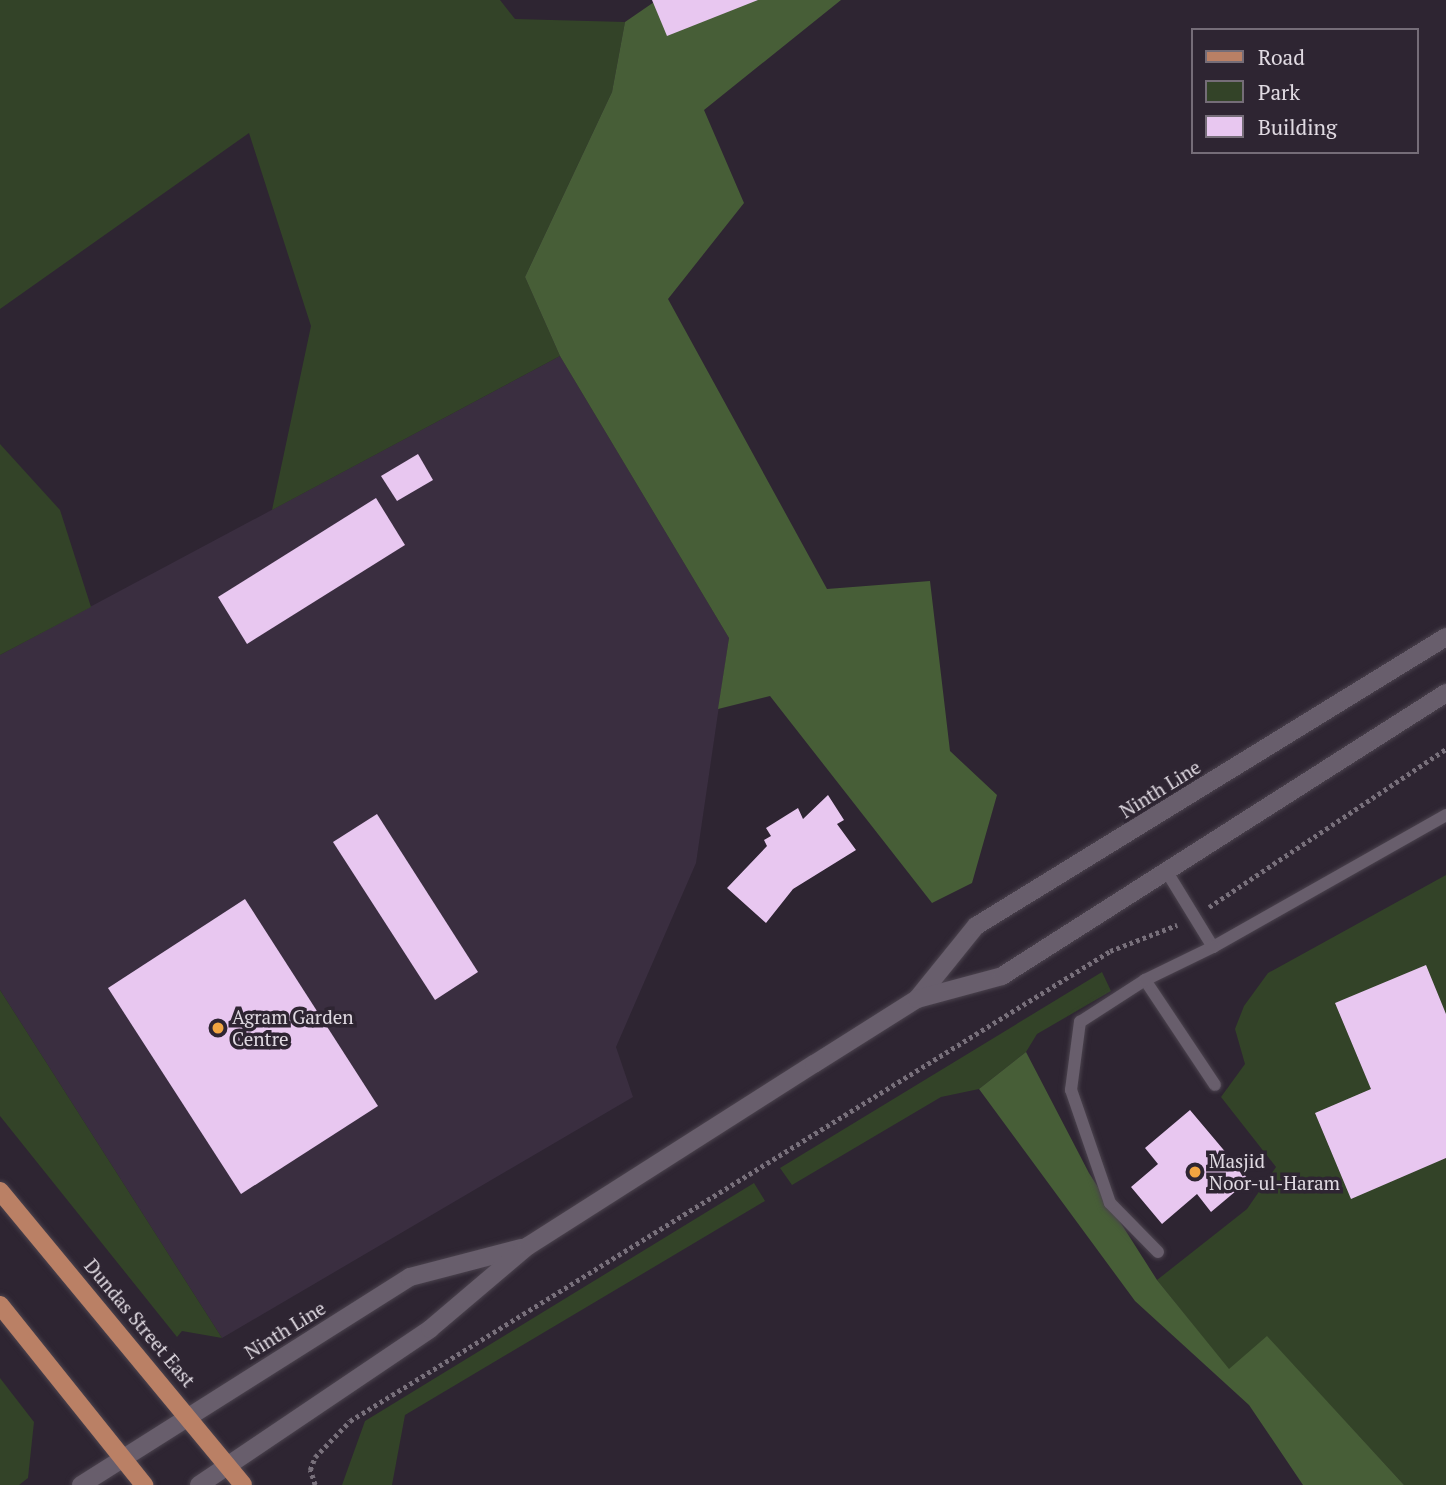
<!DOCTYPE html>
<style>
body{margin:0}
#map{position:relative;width:1446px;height:1485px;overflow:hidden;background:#2e2532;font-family:"PT Serif",serif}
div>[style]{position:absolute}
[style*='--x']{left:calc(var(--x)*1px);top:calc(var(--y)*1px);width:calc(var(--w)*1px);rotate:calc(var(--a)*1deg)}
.built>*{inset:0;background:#3a2e40}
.green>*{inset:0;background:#334328}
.forest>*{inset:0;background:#475e37}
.building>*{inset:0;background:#e8c7f0}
.path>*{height:4.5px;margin-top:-2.25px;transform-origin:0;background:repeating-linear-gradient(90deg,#78707b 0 3.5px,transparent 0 7px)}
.roads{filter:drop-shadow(0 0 2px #4b434e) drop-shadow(0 0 2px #4b434e)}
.lane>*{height:12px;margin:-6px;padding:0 6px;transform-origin:6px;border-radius:6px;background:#685e6c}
.secondary>*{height:18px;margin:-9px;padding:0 9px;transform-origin:9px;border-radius:9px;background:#685e6c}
.primary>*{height:18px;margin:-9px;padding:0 9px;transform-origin:9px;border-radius:9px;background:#ba8065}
.dots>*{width:19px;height:19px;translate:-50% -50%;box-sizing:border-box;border:4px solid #2e2532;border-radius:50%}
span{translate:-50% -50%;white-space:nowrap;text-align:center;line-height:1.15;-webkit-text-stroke:7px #2e2532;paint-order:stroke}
.street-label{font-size:19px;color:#e0dae2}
.poi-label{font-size:19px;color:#e0dae2}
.left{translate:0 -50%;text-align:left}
.legend{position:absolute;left:1191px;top:28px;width:228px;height:126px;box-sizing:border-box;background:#2e2532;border:2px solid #756d78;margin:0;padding:9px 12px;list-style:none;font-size:21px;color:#e0dae2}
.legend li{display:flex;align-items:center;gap:14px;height:35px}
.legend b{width:35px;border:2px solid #756d78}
</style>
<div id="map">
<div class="built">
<div style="clip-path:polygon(560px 356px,729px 638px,696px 863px,616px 1047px,633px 1097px,222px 1338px,0 990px,0 655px)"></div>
</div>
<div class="green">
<div style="clip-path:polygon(0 0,500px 0,515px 19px,625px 22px,612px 92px,525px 277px,560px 356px,272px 510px,311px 326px,249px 133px,0 309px)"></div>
<div style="clip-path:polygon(0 444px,60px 510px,91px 607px,0 655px)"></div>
<div style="clip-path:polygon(1446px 875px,1446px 1485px,1404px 1485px,1267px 1337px,1229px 1370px,1157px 1280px,1247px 1209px,1276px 1167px,1221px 1097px,1245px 1064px,1235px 1029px,1244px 1006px,1268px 973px)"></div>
<div style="clip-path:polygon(1102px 972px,1111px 991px,1037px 1034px,1026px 1052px,979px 1089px,941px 1097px,792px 1185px,780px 1168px)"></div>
<div style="clip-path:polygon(0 990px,222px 1338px,182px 1331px,177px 1337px,0 1116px)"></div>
<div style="clip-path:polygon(754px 1183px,765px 1201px,405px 1415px,392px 1485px,342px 1485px,365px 1421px)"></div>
<div style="clip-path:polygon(0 1378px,34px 1422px,28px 1478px,19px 1485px,0 1485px)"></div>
</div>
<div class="forest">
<div style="clip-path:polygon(657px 0,841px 0,704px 110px,744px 203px,668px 299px,827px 589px,930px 581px,950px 751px,997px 795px,972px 883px,932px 903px,770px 696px,718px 709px,729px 638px,560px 356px,525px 277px,612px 92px,625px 22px)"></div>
<div style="clip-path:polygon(1026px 1052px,1089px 1173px,1157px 1280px,1229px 1369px,1267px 1336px,1404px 1485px,1303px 1485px,1249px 1405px,1135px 1301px,979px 1089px)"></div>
</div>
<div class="building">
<div style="clip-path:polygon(652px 0,758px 0,667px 36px)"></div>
<div style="clip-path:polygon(418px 454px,433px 480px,397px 501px,381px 476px)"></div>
<div style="clip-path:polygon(376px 498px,405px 545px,247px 644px,218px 597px)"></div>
<div style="clip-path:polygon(828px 795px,844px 820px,837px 824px,856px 850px,793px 889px,766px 923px,727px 888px,767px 846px,764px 840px,771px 836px,766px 828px,798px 808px,803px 819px)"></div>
<div style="clip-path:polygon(377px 814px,478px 972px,435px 1000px,333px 842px)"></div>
<div style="clip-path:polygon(245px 899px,378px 1106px,241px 1194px,108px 988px)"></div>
<div style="clip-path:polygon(1426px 965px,1446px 1014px,1446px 1158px,1351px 1199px,1315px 1113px,1371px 1089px,1335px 1003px)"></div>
<div style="clip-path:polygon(1190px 1110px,1249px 1180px,1211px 1212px,1197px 1194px,1162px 1224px,1131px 1187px,1158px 1164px,1145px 1148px)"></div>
</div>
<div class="path">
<div style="--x:1209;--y:907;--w:285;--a:-33.7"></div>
<div style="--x:315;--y:1485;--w:16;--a:-108"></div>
<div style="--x:310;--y:1470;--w:14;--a:-69"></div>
<div style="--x:315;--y:1457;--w:50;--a:-45.8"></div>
<div style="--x:350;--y:1421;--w:894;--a:-31.73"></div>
<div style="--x:1110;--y:951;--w:72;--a:-21.2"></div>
</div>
<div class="roads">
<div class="lane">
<div style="--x:1167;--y:872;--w:88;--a:58.5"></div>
<div style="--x:1213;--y:947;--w:268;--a:-29.5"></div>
<div style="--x:1145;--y:980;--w:126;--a:56.3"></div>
<div style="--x:1158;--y:1252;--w:69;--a:-134.4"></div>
<div style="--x:1110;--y:1203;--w:120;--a:-109"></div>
<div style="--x:1071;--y:1090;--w:69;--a:-82.5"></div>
<div style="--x:1080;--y:1022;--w:77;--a:-32.9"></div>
<div style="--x:1145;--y:980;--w:76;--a:-25.9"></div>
</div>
<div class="secondary">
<div style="--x:917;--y:999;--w:94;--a:-51.1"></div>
<div style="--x:976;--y:926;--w:552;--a:-31.59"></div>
<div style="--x:81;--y:1485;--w:389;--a:-32.3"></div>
<div style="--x:410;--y:1277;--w:115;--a:-14.6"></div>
<div style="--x:199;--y:1485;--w:279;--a:-34"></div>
<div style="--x:430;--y:1329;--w:128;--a:-40.3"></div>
<div style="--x:528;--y:1246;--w:339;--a:-32.5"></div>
<div style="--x:814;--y:1064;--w:122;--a:-32.3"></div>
<div style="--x:917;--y:999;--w:88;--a:-15.1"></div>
<div style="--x:1002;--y:976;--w:527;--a:-32.51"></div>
</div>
<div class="primary">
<div style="--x:0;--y:1191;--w:381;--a:50.4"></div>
<div style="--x:0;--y:1305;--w:231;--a:51.3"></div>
</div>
</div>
<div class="dots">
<div style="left:218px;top:1028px;background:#f2a541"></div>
<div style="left:1195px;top:1172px;background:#f2a541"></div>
</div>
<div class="street-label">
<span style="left:1160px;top:789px;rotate:-32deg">Ninth Line</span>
<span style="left:140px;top:1323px;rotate:50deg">Dundas Street East</span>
<span style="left:285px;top:1330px;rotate:-32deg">Ninth Line</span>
</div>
<div class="poi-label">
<span class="left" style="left:232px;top:1028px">Agram Garden<br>Centre</span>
<span class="left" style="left:1209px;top:1172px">Masjid<br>Noor-ul-Haram</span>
</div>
<ul class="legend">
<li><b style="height:9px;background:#ba8065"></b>Road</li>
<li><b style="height:19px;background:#334328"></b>Park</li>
<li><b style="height:19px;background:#e8c7f0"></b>Building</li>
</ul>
</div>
